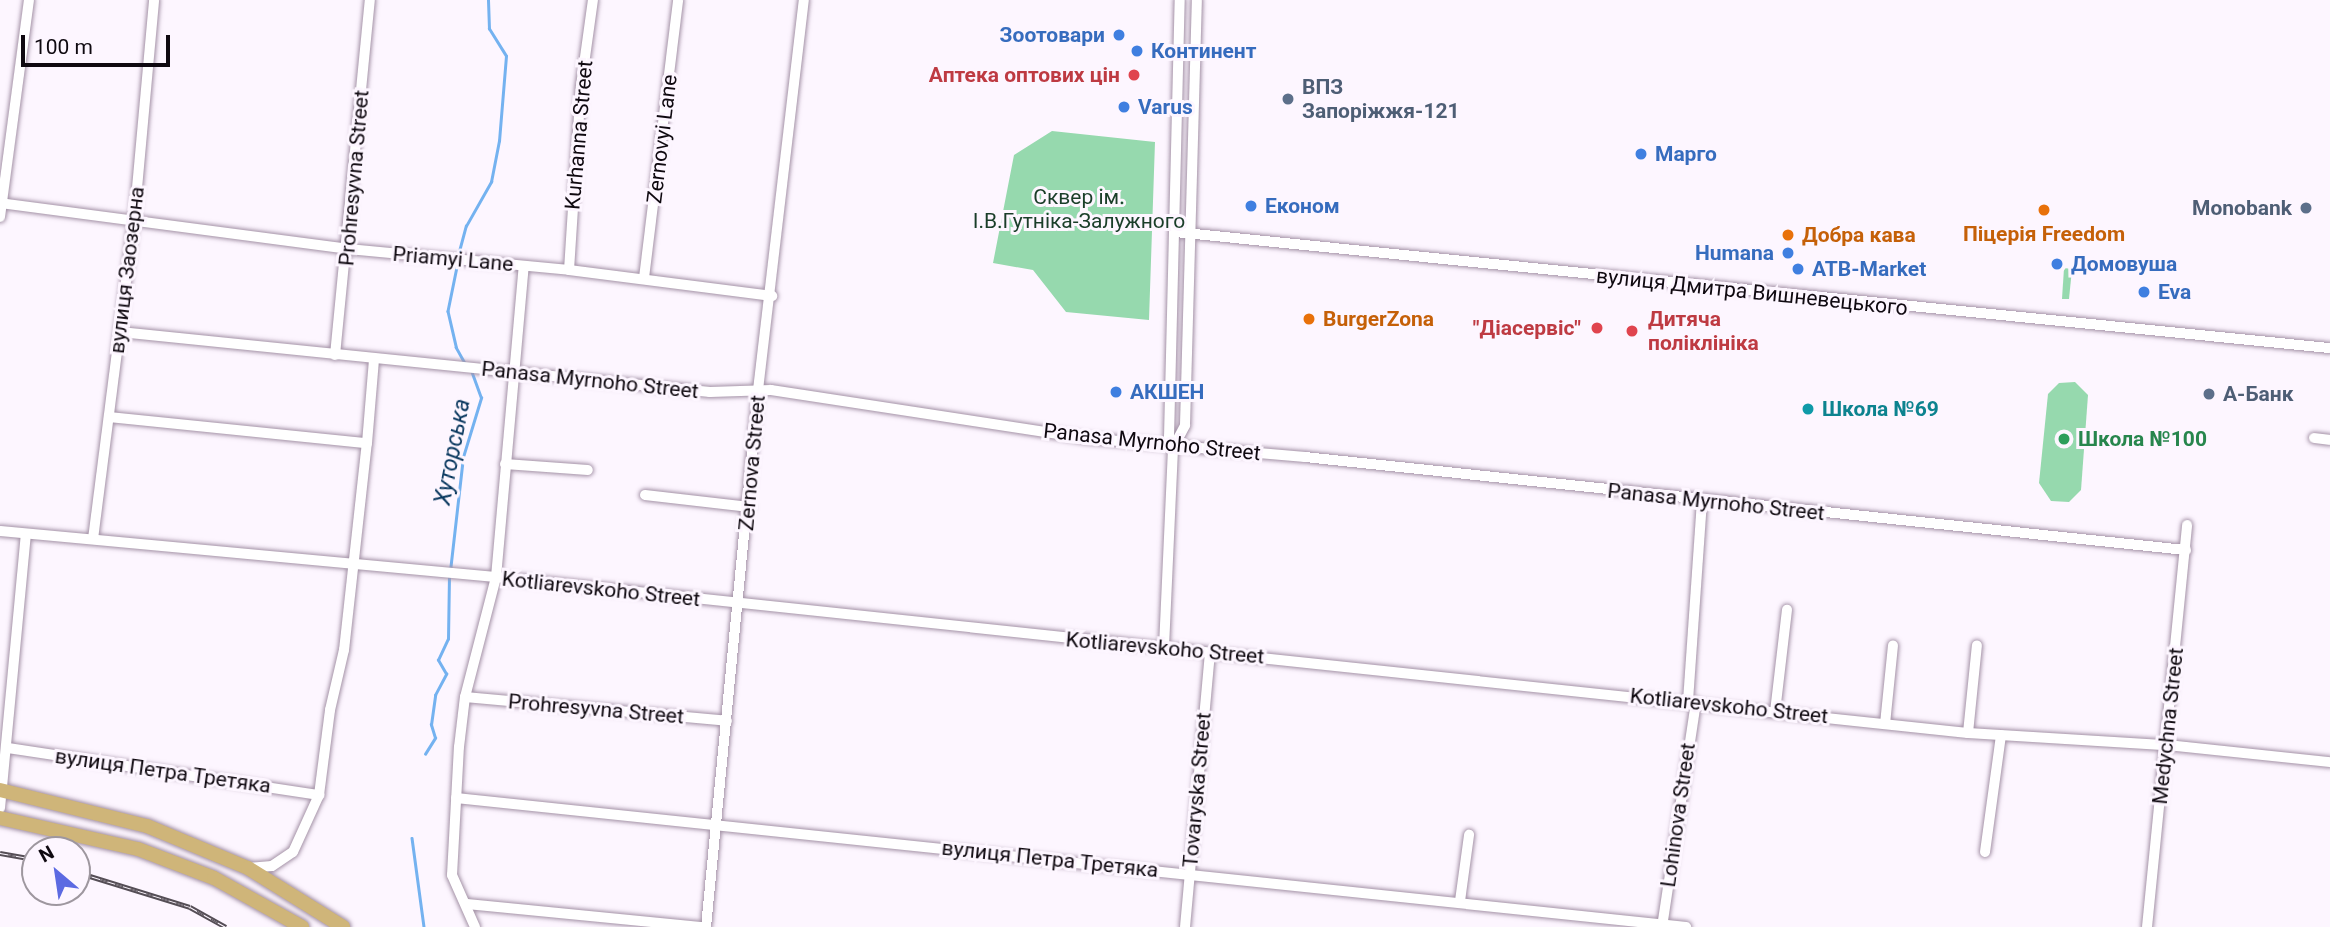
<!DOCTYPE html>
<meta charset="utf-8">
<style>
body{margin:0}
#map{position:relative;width:2330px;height:927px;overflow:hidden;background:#fdf6ff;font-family:Roboto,sans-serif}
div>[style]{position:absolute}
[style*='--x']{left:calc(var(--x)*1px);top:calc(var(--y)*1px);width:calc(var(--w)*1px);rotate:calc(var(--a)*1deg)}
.green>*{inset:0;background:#96d9ae}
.stream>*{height:2.5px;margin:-1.25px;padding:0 1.25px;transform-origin:1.25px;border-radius:1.25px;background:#74b2f0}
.roads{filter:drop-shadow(0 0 2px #a492a7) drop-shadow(0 0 2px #a492a7)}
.minor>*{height:10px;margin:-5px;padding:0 5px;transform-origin:5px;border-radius:5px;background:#fff}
.major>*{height:14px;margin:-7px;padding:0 7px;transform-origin:7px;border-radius:7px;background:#cfb579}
.rail>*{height:5px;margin-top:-2.5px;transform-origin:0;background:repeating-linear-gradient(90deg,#fdf6ff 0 8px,#554e56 0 16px);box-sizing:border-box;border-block:2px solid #554e56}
.dots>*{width:19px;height:19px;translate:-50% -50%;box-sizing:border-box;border:4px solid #fdf6ff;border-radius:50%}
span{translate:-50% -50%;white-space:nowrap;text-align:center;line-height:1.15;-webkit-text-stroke:6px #fdf6ff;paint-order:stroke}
.shop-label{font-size:21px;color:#366cbe;font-weight:700}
.right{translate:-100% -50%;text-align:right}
.left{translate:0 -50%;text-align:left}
.health-label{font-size:21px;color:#be3a42;font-weight:700}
.service-label{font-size:21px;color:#4e5e75;font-weight:700}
.street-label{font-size:21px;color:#0f0910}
.park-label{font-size:21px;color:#1a3e29}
.food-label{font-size:21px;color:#c56008;font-weight:700}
.culture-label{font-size:21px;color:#0d838f;font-weight:700}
.leisure-label{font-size:21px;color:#27864d;font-weight:700}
.water-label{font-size:23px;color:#07365d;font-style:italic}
.north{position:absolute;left:21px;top:836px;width:70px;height:70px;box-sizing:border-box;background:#fdf6ff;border:2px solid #9e979f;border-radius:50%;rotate:331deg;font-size:19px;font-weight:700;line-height:28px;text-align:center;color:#0f0910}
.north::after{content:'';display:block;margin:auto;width:24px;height:32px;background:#5c6ae2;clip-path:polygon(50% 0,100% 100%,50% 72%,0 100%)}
.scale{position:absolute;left:21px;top:35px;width:149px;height:32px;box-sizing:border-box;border:4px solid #0f0910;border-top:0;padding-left:9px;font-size:21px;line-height:24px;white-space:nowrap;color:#0f0910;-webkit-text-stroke:5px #fdf6ff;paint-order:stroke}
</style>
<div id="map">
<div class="green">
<div style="clip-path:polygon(1052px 131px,1155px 142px,1149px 320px,1066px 312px,1033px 270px,993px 263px,1014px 155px)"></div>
<div style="clip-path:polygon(2064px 268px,2072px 269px,2069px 299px,2062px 299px)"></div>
<div style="clip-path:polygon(2075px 382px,2088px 395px,2081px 490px,2069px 502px,2051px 501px,2039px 483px,2048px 394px,2059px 383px)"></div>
</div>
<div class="stream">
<div style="--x:458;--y:255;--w:30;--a:-75"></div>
<div style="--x:466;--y:226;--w:51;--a:-60.4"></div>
<div style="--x:491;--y:182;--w:42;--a:-79"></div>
<div style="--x:499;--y:141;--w:85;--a:-85.3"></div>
<div style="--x:506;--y:56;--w:32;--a:-122"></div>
<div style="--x:489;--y:29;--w:29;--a:-92"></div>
<div style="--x:458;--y:262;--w:50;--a:101.5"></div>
<div style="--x:448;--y:311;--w:37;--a:77"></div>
<div style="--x:456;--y:347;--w:18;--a:61"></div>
<div style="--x:450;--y:571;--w:115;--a:-83.5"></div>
<div style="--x:463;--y:457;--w:62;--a:-73"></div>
<div style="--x:481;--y:398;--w:29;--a:-110"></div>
<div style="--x:425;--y:754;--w:19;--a:-58"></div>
<div style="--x:435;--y:738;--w:14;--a:-107"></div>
<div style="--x:431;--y:725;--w:30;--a:-82"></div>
<div style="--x:435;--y:695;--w:24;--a:-62"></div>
<div style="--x:446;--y:674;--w:16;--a:-120"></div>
<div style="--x:438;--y:660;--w:23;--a:-65"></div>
<div style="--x:448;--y:639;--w:61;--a:-89.1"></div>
<div style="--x:412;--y:838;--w:90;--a:82.3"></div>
</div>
<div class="roads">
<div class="minor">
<div style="--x:0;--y:203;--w:351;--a:7.5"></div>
<div style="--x:348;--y:249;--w:222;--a:5.4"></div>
<div style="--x:569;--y:270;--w:205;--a:7.3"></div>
<div style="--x:0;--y:217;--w:219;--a:-82.4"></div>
<div style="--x:1175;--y:232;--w:1161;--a:5.74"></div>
<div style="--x:569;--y:270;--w:184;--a:-86.3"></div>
<div style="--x:581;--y:86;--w:87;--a:-82.1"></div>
<div style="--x:644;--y:278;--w:280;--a:-83"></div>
<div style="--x:120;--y:332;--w:593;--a:5.81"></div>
<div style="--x:710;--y:392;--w:61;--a:-1.9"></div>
<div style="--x:771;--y:390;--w:317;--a:8.7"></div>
<div style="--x:1084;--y:438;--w:222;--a:4.9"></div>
<div style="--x:1305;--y:457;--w:886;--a:6.03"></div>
<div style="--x:335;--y:355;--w:357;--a:-84.4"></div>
<div style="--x:109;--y:417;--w:259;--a:5.8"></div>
<div style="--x:367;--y:443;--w:83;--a:-85.2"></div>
<div style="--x:2314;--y:438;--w:16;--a:7"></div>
<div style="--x:1173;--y:448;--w:26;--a:-62"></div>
<div style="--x:1185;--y:425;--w:425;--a:-88.4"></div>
<div style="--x:505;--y:464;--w:83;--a:4.1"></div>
<div style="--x:645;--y:495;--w:105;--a:6.6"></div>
<div style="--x:0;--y:531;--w:498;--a:5.3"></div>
<div style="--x:496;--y:577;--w:1480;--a:6.05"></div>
<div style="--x:1968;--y:733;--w:199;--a:3.5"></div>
<div style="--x:2167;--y:745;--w:164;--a:6"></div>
<div style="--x:93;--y:539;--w:321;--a:-82.7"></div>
<div style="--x:134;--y:221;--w:222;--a:-84.8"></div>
<div style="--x:1164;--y:647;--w:199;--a:-87.4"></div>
<div style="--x:1173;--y:448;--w:12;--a:-110"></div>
<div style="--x:1169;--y:437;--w:437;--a:-88.6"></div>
<div style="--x:465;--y:697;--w:263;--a:5.2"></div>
<div style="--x:1688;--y:701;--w:200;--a:-86"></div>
<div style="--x:1775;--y:712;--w:103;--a:-83.3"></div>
<div style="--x:1885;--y:724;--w:79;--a:-84.2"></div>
<div style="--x:1968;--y:733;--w:88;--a:-84.2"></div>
<div style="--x:8;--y:748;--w:315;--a:8.6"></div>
<div style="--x:456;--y:798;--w:1237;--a:5.99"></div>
<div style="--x:0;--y:808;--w:275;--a:-84.6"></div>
<div style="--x:1985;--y:852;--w:118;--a:-82.2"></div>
<div style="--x:248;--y:868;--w:24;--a:-5"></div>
<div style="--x:272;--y:866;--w:25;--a:-34"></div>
<div style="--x:293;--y:852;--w:63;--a:-65.5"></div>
<div style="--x:319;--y:795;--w:86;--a:-82.6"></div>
<div style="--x:330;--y:710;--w:62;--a:-76.9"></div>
<div style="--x:344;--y:650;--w:208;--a:-83.7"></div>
<div style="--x:1460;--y:901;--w:67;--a:-82.2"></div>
<div style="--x:467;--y:904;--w:237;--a:5.6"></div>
<div style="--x:475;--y:927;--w:57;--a:-113.9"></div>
<div style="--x:452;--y:875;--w:128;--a:-86.9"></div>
<div style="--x:459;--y:747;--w:50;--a:-83.2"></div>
<div style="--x:465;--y:697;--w:124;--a:-75.5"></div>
<div style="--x:496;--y:577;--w:312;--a:-84.9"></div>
<div style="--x:706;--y:927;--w:540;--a:-84.47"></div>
<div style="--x:758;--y:390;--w:393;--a:-83.3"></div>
<div style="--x:1185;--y:927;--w:275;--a:-84.8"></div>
<div style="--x:1662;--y:927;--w:227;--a:-81.4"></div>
<div style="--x:2147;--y:927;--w:404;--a:-84.3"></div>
</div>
<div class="major">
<div style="--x:0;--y:790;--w:151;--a:13.8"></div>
<div style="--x:147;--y:826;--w:109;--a:22.6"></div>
<div style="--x:248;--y:868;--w:112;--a:31.8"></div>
<div style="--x:0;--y:818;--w:141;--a:12.7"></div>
<div style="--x:138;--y:849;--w:81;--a:20.9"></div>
<div style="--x:214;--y:878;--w:101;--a:29.1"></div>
</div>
</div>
<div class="rail">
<div style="--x:0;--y:853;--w:36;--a:10"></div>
<div style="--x:77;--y:872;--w:118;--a:17.2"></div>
<div style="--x:190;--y:907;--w:41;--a:29.1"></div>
</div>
<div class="dots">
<div style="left:1119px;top:35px;background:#3f7fe0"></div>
<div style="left:1137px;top:51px;background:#3f7fe0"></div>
<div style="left:1134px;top:75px;background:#e0444e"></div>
<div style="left:1288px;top:99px;background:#5c6f8a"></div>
<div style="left:1124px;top:107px;background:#3f7fe0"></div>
<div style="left:1641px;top:154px;background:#3f7fe0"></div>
<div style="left:1251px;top:206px;background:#3f7fe0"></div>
<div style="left:2306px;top:208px;background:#5c6f8a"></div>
<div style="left:2044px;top:210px;background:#e8710a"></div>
<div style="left:1788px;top:235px;background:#e8710a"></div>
<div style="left:1788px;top:253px;background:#3f7fe0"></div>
<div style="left:2057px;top:264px;background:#3f7fe0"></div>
<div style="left:1798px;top:269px;background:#3f7fe0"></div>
<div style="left:2144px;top:292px;background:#3f7fe0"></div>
<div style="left:1309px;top:319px;background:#e8710a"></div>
<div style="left:1597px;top:328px;background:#e0444e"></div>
<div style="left:1632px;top:331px;background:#e0444e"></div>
<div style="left:1116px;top:392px;background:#3f7fe0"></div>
<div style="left:2209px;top:394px;background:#5c6f8a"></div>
<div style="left:1808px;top:409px;background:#0f9aa8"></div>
<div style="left:2064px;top:439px;background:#2e9e5b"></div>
</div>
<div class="shop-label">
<span class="right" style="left:1105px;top:35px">Зоотовари</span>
<span class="left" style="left:1151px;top:51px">Континент</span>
<span class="left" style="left:1138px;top:107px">Varus</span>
<span class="left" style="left:1655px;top:154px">Марго</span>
<span class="left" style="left:1265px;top:206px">Економ</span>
<span class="right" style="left:1774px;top:253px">Humana</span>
<span class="left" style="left:2071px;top:264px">Домовуша</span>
<span class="left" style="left:1812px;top:269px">ATB-Market</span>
<span class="left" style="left:2158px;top:292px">Eva</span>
<span class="left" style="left:1130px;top:392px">АКШЕН</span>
</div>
<div class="health-label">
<span class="right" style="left:1120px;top:75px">Аптека оптових цін</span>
<span class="left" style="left:1648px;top:331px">Дитяча<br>поліклініка</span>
<span class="right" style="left:1581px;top:328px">"Діасервіс"</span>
</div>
<div class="service-label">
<span class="left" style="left:1302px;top:99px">ВПЗ<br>Запоріжжя-121</span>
<span class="right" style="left:2292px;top:208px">Monobank</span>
<span class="left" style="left:2223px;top:394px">А-Банк</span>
</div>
<div class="street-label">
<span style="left:579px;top:135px;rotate:-85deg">Kurhanna Street</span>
<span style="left:662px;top:139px;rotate:-83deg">Zernovyi Lane</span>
<span style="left:354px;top:178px;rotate:-85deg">Prohresyvna Street</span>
<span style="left:453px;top:259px;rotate:5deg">Priamyi Lane</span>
<span style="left:127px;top:270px;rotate:-83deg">вулиця Заозерна</span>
<span style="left:1752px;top:292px;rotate:6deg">вулиця Дмитра Вишневецького</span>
<span style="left:590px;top:380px;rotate:6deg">Panasa Myrnoho Street</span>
<span style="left:1152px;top:442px;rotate:6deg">Panasa Myrnoho Street</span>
<span style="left:752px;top:463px;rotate:-85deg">Zernova Street</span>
<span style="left:1716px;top:502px;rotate:6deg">Panasa Myrnoho Street</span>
<span style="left:601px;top:589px;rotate:6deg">Kotliarevskoho Street</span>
<span style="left:1165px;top:648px;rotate:5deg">Kotliarevskoho Street</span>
<span style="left:1729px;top:706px;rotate:6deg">Kotliarevskoho Street</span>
<span style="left:596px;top:709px;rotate:5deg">Prohresyvna Street</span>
<span style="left:2168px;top:726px;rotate:-84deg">Medychna Street</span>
<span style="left:163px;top:771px;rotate:8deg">вулиця Петра Третяка</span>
<span style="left:1197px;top:790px;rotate:-85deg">Tovaryska Street</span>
<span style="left:1678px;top:815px;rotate:-82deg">Lohinova Street</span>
<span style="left:1050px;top:859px;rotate:6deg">вулиця Петра Третяка</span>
</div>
<div class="park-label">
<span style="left:1079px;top:209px">Сквер ім.<br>І.В.Гутніка-Залужного</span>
</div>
<div class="food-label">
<span style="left:2044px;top:234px">Піцерія Freedom</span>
<span class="left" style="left:1802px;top:235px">Добра кава</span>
<span class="left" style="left:1323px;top:319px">BurgerZona</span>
</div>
<div class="culture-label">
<span class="left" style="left:1822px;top:409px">Школа №69</span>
</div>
<div class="leisure-label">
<span class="left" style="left:2078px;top:439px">Школа №100</span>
</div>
<div class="water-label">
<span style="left:453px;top:452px;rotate:-79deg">Хуторська</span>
</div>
<div class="north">N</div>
<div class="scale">100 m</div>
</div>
